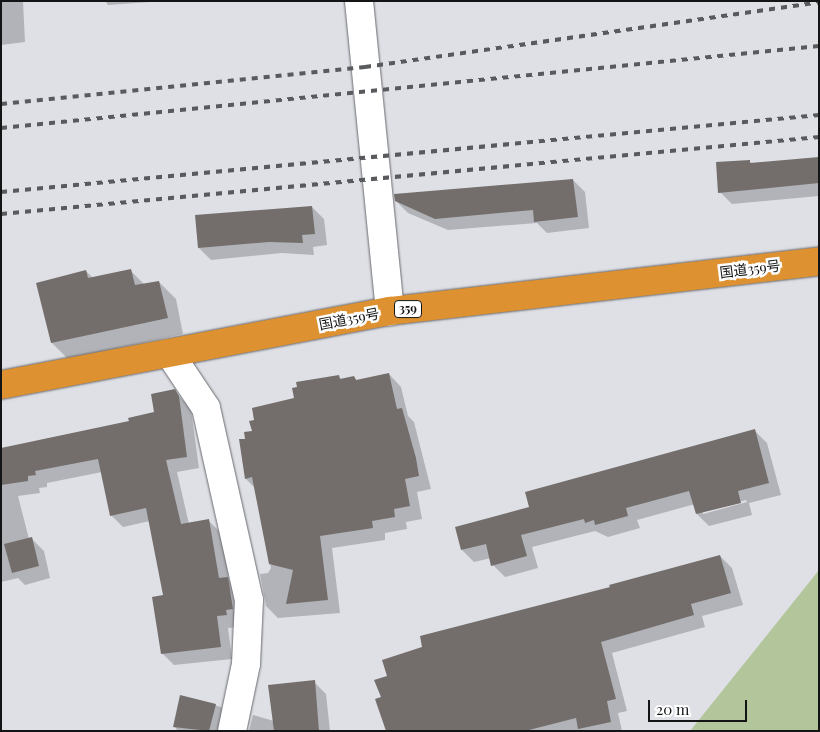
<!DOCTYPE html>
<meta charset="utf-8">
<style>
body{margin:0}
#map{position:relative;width:820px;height:732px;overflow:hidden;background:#dee0e6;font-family:"Playfair Display","Noto Sans JP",serif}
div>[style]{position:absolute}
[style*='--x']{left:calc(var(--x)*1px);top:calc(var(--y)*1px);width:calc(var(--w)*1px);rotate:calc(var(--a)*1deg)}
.green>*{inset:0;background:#b2c59b}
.shadow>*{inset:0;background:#0003}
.building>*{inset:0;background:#736e6b}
.roads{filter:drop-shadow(0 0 1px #696a6f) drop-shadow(0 0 1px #696a6f)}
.street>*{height:28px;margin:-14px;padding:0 14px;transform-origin:14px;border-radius:14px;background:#fff}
.highway>*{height:28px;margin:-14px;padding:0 14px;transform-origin:14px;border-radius:14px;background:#de9130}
.rail>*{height:4px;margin-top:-2px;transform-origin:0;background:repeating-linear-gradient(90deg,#595a5d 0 6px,transparent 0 12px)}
span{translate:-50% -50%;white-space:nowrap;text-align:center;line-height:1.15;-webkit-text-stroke:5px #fff;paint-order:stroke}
.shield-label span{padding:1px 4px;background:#fff;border:1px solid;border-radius:4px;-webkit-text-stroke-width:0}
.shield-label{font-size:12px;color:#131415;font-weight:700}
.street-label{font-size:14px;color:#131415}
.frame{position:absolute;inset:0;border:2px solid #131415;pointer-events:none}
.scale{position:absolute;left:648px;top:700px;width:99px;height:22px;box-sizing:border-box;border:2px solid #131415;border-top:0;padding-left:6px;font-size:15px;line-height:18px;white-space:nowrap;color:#131415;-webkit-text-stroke:4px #fff;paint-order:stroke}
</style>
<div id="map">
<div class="green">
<div style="clip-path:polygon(819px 570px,819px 731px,690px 731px)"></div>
</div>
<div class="shadow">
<div style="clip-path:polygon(1px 1px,23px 1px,25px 42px,1px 45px)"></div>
<div style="clip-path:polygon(105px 1px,165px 1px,108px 5px)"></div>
<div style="clip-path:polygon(819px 159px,819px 196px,732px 204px,720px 192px,749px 161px,753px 164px)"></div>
<div style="clip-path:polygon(573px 180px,585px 192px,589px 228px,547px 233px,537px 223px,448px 230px,408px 213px,396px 201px)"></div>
<div style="clip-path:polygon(312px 207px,324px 219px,327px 245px,313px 247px,314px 255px,282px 253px,211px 260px,199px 248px)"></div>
<div style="clip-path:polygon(130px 270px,145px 285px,159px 282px,176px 299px,183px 334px,68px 359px,52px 343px,86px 271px,93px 278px)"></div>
<div style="clip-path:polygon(389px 374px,401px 387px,408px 416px,414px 422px,431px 489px,417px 492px,422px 519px,406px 522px,407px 529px,385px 533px,385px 540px,332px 548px,340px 613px,278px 618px,266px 606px,260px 574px,268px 573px,271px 568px,255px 488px,246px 479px,247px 440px,254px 432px,255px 421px,339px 377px,342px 380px,354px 377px,357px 381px)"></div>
<div style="clip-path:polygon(174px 390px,191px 410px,199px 468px,177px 472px,189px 524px,209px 521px,221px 533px,229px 580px,239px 590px,238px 627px,228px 628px,232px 659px,174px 665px,162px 653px,164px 597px,150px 521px,123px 527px,111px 515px,102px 472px,47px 483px,47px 487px,39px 488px,40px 493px,18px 496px,29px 539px,32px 539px,44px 551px,50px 578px,25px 585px,18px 578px,1px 582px,1px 449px,130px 422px,155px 413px)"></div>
<div style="clip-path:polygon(evenodd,755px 431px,767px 443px,781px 495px,749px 503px,752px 515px,709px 526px,697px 514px,695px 504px,637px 520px,640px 528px,608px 537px,595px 531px,532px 547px,538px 568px,505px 577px,493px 565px,491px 558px,474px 562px,462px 550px,530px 508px,755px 431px,746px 500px,747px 502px,703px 514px,703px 511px,746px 500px)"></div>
<div style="clip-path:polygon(720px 556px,732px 568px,743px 605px,702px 616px,705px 627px,612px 653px,627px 711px,618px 713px,622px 731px,387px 731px,611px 588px)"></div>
<div style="clip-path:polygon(314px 682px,326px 694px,330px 731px,249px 731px,253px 715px,274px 721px)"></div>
<div style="clip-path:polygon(181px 696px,221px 707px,233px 719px,230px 731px,178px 731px,174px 726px)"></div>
</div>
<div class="building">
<div style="clip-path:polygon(819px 157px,819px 183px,718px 193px,716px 162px,750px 160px,750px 163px)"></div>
<div style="clip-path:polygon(573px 179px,578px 217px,534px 222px,533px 210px,435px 219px,395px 201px,394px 194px)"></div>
<div style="clip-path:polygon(312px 206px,315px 234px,302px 235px,303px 243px,269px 242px,198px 248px,195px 215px)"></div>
<div style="clip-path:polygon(131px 269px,135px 285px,159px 281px,168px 318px,51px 343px,36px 283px,86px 270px,88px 278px)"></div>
<div style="clip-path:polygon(389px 373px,397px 409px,402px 408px,416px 458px,419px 476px,405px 479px,410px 506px,394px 509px,395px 517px,372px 521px,373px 528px,320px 536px,328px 600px,286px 604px,293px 570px,269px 564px,252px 477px,245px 479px,239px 439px,245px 439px,244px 432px,252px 431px,249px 421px,254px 420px,252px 408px,294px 398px,292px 388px,297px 387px,296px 382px,339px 375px,340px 379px,354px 376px,356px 380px)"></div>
<div style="clip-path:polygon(175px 389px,179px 396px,187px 457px,166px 460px,181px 524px,209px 519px,219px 578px,228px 577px,233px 609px,226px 610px,227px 615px,217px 616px,221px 647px,161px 654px,152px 597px,163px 595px,146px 508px,110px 516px,98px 459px,35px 471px,36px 475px,28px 476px,28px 481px,1px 485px,1px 448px,129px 421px,128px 418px,154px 412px,151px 394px)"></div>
<div style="clip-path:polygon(755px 429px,769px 483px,738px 491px,741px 503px,696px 514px,689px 491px,626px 508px,628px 516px,595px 525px,594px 520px,585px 523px,584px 519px,521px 535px,527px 556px,491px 566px,486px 544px,461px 550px,455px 527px,529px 507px,525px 492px)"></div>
<div style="clip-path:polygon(32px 537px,39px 566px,12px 573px,4px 544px)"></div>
<div style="clip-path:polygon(720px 555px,731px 593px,691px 604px,694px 615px,601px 642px,616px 699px,607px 701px,611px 722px,578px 729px,576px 718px,525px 731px,386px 731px,375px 699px,381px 697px,374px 680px,387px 676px,382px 660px,422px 647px,420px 636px,610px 587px,609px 585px)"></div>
<div style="clip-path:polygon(315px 680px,319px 731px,274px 731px,268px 685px)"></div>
<div style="clip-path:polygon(180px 695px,216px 704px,209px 731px,173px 727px)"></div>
</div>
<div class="roads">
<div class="street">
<div style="--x:359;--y:1;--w:312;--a:84.3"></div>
<div style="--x:170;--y:354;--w:65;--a:56.3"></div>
<div style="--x:206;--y:408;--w:197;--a:77.4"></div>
<div style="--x:249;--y:600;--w:64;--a:92.7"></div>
<div style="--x:246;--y:664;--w:68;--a:101.8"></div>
</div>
<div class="highway">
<div style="--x:1;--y:385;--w:396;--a:-10.8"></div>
<div style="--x:390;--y:311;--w:432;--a:-6.6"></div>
</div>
</div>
<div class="rail">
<div style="--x:1;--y:104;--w:366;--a:-5.8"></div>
<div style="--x:365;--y:67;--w:459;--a:-8.1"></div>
<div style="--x:1;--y:128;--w:822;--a:-5.72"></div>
<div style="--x:1;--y:192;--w:822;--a:-5.38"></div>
<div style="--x:1;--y:214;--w:822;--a:-5.38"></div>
</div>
<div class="shield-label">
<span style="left:408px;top:309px">359</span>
</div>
<div class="street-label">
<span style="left:750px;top:269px;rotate:-7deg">国道359号</span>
<span style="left:349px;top:319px;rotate:-11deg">国道359号</span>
</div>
<div class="frame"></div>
<div class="scale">20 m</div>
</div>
